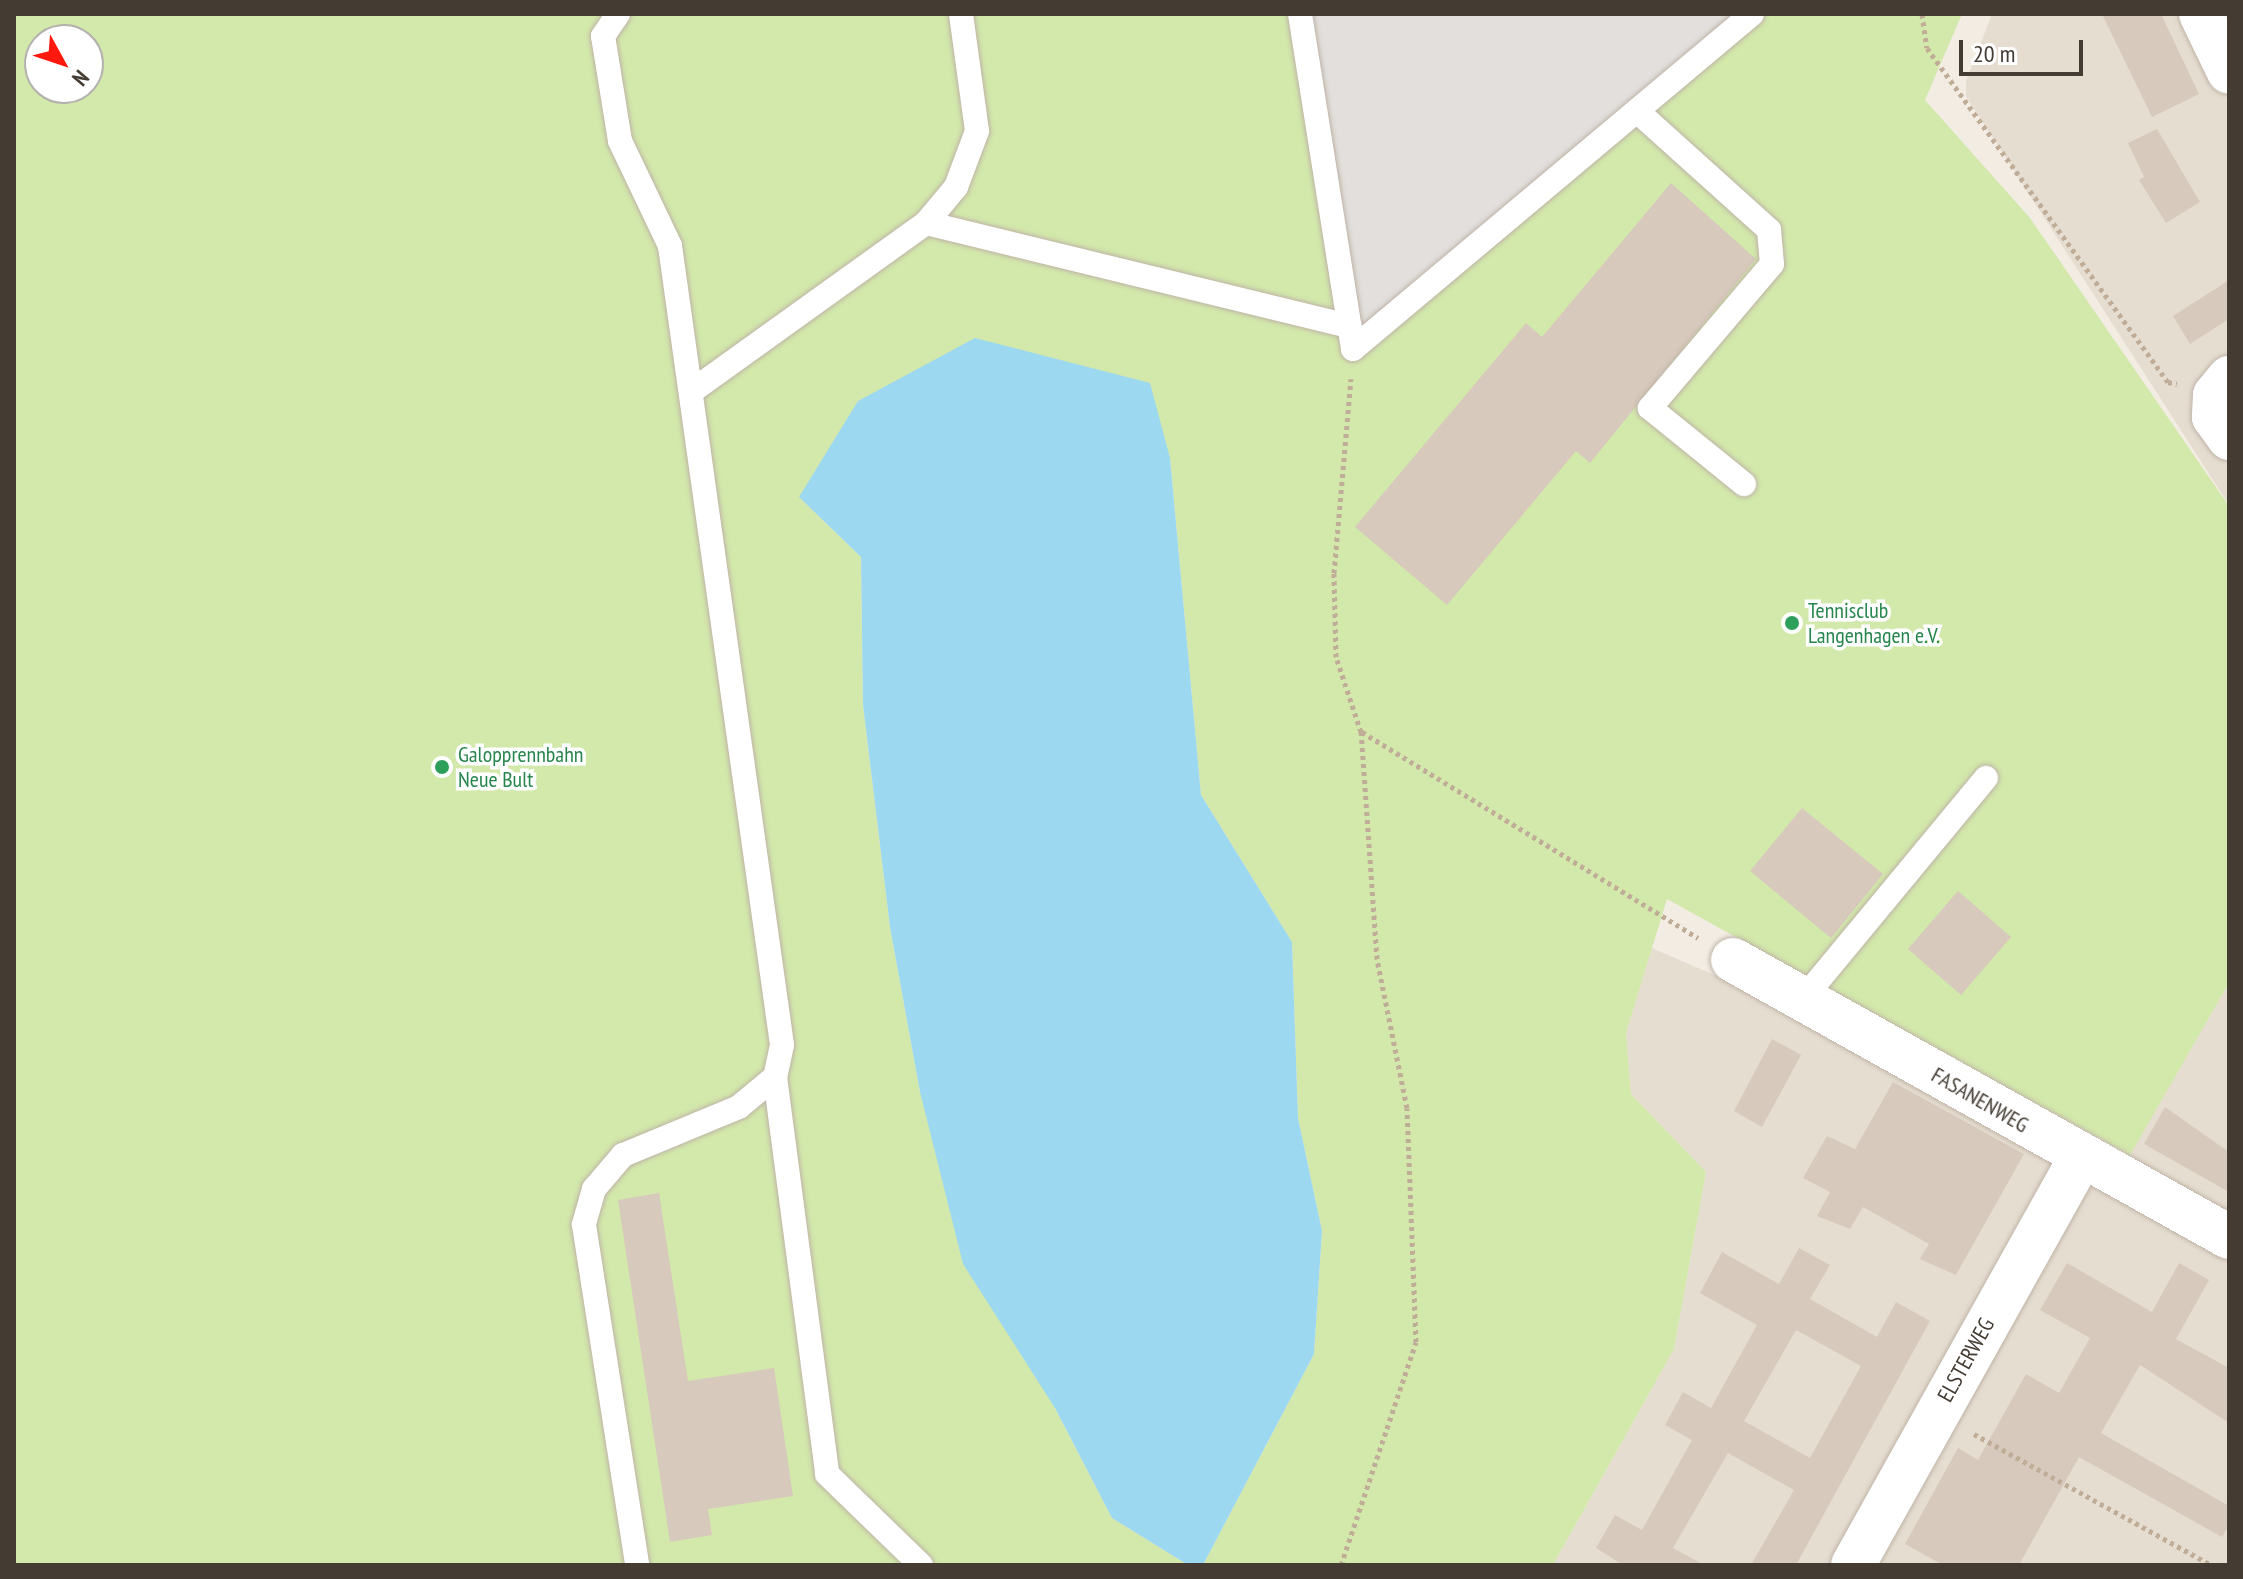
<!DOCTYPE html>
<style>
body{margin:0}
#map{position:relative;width:2243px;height:1579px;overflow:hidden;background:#f2ece3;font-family:"PT Sans Narrow",sans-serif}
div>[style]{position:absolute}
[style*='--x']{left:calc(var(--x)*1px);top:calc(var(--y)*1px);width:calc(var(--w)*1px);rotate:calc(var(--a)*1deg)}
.residential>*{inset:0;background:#e6ddd1}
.green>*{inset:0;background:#d3e8ab}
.parking>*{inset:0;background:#e2dfdc}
.water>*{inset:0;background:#9dd8f1}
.building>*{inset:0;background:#d7c9bc}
.path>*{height:5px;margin-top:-2.5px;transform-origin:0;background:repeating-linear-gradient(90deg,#c0ad97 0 4px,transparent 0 8px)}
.roads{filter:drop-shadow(0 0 2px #beb3a6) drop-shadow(0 0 2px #beb3a6)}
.service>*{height:24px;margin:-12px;padding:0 12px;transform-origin:12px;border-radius:12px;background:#fff}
.minor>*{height:44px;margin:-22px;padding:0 22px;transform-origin:22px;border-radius:22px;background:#fff}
.dots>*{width:22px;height:22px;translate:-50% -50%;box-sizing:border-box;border:4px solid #fff;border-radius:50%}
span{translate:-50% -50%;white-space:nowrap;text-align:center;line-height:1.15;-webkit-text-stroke:7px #fff;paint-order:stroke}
.leisure-label{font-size:22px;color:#27864d}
.left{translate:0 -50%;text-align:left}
.street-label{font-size:22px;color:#443c33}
.frame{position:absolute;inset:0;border:16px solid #443c33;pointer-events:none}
.north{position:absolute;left:24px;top:24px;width:80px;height:80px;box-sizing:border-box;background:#fff;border:2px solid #b4b1ad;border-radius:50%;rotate:130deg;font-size:22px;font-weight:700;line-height:32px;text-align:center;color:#443c33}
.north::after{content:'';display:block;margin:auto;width:28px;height:36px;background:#fe180e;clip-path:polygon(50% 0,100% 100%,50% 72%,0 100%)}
.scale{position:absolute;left:1959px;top:40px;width:124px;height:36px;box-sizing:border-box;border:4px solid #443c33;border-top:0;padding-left:10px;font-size:24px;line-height:28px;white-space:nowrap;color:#443c33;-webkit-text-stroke:6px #fff;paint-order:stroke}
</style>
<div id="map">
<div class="residential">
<div style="clip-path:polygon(1992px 14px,2229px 14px,2229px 505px,1966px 96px,1966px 81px)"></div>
<div style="clip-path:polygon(1652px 948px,2129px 1155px,2229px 983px,2229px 1565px,1553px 1565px,1674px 1349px,1706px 1172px,1631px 1094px,1626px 1033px)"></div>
</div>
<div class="green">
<div style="clip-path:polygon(evenodd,14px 14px,1962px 14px,1925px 100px,2030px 218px,2229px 506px,2229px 983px,2130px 1155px,1667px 899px,1626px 1033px,1631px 1094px,1706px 1172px,1674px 1349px,1553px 1565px,1203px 1565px,1314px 1354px,1322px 1231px,1298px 1118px,1292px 942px,1201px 795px,1170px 458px,799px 497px,861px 557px,863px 705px,890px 927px,920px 1092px,1055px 1408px,1112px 1518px,1188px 1565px,14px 1565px,14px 14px,40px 40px,88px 40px,88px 88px,40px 88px,40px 40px)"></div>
</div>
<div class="parking">
<div style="clip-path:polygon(1300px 14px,1752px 14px,1353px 349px)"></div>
</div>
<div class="water">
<div style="clip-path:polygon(975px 338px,1150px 383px,1170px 458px,1201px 795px,1292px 942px,1298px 1118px,1322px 1231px,1314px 1354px,1203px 1565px,1188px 1565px,1112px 1518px,1055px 1408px,963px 1264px,920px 1092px,890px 927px,863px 705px,861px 557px,799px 497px,858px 401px)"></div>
</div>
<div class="building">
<div style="clip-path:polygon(2102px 14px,2161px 14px,2199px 94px,2152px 117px)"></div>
<div style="clip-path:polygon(2157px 129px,2200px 202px,2166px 223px,2139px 180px,2144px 177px,2128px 143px)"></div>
<div style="clip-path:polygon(1671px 183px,1756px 259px,1590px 463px,1576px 451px,1447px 605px,1355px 527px,1526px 323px,1542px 337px)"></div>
<div style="clip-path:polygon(2229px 280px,2229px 319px,2190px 344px,2173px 316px)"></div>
<div style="clip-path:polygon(1802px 808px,1883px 874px,1831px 938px,1750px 871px)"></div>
<div style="clip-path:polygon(1958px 891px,2011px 937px,1961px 995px,1908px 949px)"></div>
<div style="clip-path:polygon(1772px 1039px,1801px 1055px,1762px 1127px,1734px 1111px)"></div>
<div style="clip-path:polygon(1893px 1082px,2024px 1154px,1956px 1275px,1920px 1259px,1929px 1244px,1863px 1207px,1850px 1229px,1817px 1216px,1830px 1192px,1803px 1178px,1827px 1136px,1855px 1149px)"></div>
<div style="clip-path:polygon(2165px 1107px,2229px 1152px,2229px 1192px,2144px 1144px)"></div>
<div style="clip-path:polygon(659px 1193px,688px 1381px,774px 1368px,793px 1496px,708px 1509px,712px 1535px,670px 1542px,618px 1200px)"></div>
<div style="clip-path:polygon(evenodd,1799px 1248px,1830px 1265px,1810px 1299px,1877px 1337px,1896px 1302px,1930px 1321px,1796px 1565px,1751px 1565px,1794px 1490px,1728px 1453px,1673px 1548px,1704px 1565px,1623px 1565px,1596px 1548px,1615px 1515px,1642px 1530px,1692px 1440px,1665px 1425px,1683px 1392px,1711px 1408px,1757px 1325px,1700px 1293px,1722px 1252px,1779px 1284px,1799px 1248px,1796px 1330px,1861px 1366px,1810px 1458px,1744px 1421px,1796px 1330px)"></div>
<div style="clip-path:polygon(2067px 1263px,2152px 1312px,2179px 1263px,2209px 1280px,2176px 1339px,2229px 1368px,2229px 1423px,2140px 1365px,2101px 1433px,2229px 1506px,2229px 1525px,2222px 1537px,2079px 1457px,2019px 1565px,1943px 1565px,1905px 1544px,1958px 1448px,1978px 1460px,2026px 1374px,2059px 1393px,2090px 1338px,2040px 1310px)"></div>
</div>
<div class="path">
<div style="--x:1922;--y:14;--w:34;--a:82"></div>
<div style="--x:1927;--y:48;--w:412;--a:54.2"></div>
<div style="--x:2168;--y:382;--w:9;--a:13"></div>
<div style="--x:1362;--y:732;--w:394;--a:31.5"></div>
<div style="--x:1974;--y:1434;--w:271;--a:28.9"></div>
<div style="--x:1341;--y:1565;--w:235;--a:-71.4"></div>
<div style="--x:1416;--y:1342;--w:234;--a:-92.2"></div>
<div style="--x:1407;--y:1108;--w:152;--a:-101.4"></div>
<div style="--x:1377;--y:959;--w:228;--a:-94"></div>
<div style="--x:1361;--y:732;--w:79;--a:-108.4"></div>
<div style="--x:1336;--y:657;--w:84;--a:-91.4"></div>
<div style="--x:1334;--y:573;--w:195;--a:-85"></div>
</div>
<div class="roads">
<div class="service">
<div style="--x:618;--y:14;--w:27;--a:124"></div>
<div style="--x:603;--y:36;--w:106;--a:80.8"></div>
<div style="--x:620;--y:141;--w:116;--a:64.5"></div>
<div style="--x:670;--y:246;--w:807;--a:82.02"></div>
<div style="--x:782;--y:1045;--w:33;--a:102"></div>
<div style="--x:775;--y:1077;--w:47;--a:140.2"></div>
<div style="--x:739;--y:1107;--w:126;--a:157.5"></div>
<div style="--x:623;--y:1155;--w:45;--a:130.5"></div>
<div style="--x:594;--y:1189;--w:37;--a:106"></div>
<div style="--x:584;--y:1225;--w:344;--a:81.1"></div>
<div style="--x:1300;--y:14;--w:339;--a:81"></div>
<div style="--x:1353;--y:349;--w:521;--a:-40.02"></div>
<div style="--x:1637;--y:111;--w:178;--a:42"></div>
<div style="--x:1769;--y:230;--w:34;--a:85"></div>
<div style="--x:1772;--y:264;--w:189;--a:130.3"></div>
<div style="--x:1650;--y:408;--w:121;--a:39"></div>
<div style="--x:926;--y:223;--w:47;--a:-50.2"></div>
<div style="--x:956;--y:187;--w:60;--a:-69.4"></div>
<div style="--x:977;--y:131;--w:118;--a:-97.8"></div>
<div style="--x:692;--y:391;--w:288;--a:-35.7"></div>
<div style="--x:926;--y:223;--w:436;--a:13.7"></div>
<div style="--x:1803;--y:999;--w:287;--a:-50.4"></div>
<div style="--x:775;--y:1077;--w:400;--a:82.5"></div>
<div style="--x:827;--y:1474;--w:131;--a:44.1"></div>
</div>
<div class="minor">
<div style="--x:2201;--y:14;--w:64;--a:64.2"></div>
<div style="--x:2229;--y:378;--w:22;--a:129"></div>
<div style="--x:2215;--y:395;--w:22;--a:93"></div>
<div style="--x:2214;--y:417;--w:26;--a:54"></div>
<div style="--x:1733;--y:960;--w:568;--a:29.18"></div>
<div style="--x:1853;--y:1565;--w:467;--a:-60.8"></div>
</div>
</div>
<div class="dots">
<div style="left:1792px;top:623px;background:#2e9e5b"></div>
<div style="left:442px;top:767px;background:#2e9e5b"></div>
</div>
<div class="leisure-label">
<span class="left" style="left:1808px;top:623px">Tennisclub<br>Langenhagen e.V.</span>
<span class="left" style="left:458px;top:767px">Galopprennbahn<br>Neue Bult</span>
</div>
<div class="street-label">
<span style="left:1980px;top:1100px;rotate:30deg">FASANENWEG</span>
<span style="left:1966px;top:1360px;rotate:-61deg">ELSTERWEG</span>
</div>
<div class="frame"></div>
<div class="north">N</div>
<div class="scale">20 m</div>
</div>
